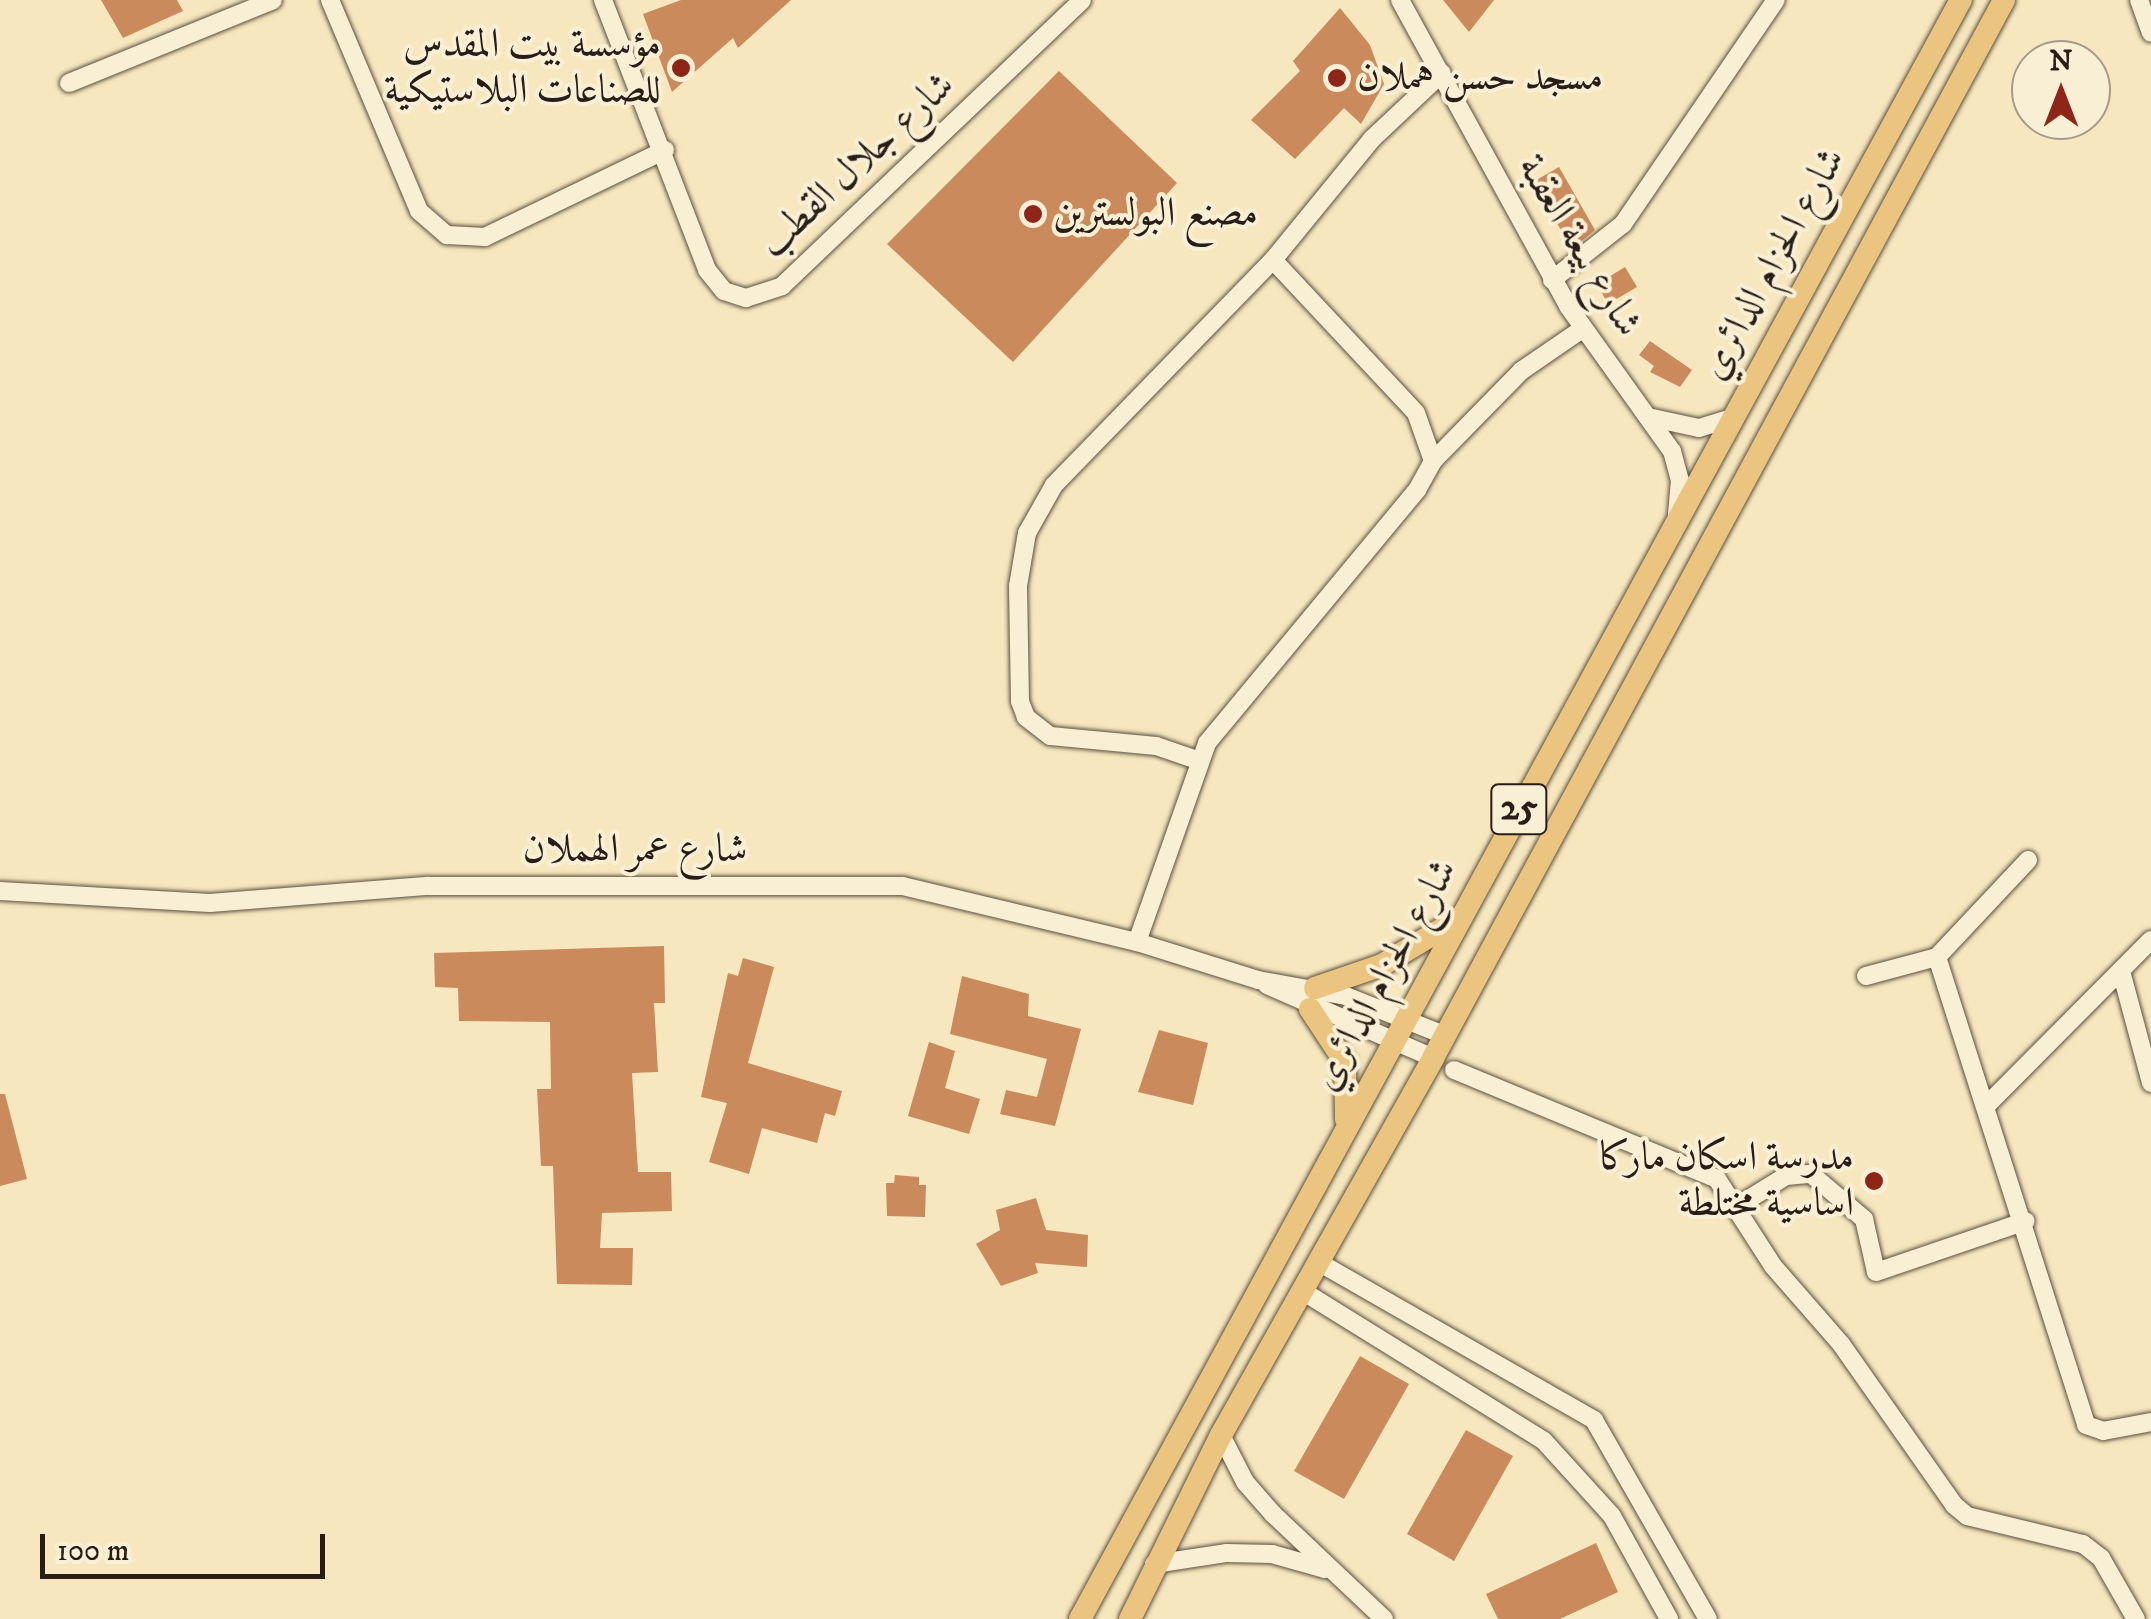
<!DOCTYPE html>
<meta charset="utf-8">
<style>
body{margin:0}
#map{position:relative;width:2151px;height:1619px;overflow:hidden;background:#f6e7be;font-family:"IM FELL DW Pica",Amiri,serif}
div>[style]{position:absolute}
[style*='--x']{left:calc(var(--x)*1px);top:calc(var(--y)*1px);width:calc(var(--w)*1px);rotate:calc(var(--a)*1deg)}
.building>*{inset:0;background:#cb8a5c}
.roads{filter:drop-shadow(0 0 2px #5c5041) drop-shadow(0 0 2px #5c5041)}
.minor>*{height:18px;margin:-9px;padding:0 9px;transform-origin:9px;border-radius:9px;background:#f9efd5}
.major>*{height:22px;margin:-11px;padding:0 11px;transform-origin:11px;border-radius:11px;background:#ebc47f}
.dots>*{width:28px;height:28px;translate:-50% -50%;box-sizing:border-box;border:5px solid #f9efd5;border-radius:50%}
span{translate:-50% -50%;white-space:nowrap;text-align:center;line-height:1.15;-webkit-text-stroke:8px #f9efd5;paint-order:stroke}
.shield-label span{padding:2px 8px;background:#f9efd5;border:2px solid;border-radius:8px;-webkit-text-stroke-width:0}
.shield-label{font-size:38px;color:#291e17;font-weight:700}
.poi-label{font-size:40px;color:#291e17}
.right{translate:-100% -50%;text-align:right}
.left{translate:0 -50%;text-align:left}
.street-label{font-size:40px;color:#291e17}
.north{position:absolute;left:2011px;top:40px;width:100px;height:100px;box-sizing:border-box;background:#f9efd5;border:2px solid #a69b89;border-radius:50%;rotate:0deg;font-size:28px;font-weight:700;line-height:40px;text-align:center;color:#291e17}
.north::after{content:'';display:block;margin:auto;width:35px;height:45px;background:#8f2418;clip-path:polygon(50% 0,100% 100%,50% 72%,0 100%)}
.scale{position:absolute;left:40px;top:1534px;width:285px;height:45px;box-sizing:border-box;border:5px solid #291e17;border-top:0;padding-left:12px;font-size:30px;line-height:35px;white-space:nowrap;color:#291e17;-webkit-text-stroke:8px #f9efd5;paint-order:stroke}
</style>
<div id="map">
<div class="building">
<div style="clip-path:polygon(101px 0,177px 0,183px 11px,123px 38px)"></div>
<div style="clip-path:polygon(681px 0,791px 0,738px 48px,733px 38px,672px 92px,643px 14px)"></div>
<div style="clip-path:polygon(1443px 0,1494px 0,1469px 32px)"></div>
<div style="clip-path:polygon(1340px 8px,1370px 45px,1384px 84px,1361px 124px,1344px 108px,1295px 159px,1251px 120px,1300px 71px,1293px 61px)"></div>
<div style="clip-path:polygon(1059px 71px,1177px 183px,1013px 362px,887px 244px)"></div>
<div style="clip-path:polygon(1559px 167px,1595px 230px,1572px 249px,1533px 182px)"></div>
<div style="clip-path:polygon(1625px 267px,1637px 287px,1608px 304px,1597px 284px)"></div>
<div style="clip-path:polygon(1650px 341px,1692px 370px,1680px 387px,1650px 372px,1654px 366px,1639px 355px)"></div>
<div style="clip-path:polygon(664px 946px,665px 1003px,654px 1003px,658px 1072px,632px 1073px,638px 1172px,671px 1172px,672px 1211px,602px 1213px,600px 1248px,633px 1248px,632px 1285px,557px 1284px,553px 1166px,541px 1166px,537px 1089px,551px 1089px,550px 1022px,459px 1021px,458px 988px,435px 987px,434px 953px)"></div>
<div style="clip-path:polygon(743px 958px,774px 967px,748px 1063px,842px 1091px,835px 1116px,825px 1113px,817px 1143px,762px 1128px,749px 1174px,709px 1162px,727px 1103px,701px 1097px,728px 973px,738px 976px)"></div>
<div style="clip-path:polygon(962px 976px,1029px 994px,1028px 1016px,1081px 1029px,1055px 1126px,1000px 1114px,1006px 1090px,1037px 1097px,1047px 1059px,950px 1034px)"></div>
<div style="clip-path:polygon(1159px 1030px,1208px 1043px,1193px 1105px,1138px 1092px)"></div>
<div style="clip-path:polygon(929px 1042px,955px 1051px,945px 1088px,980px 1099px,969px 1134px,908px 1116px)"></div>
<div style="clip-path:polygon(0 1094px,5px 1094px,27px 1179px,0 1186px)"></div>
<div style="clip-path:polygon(895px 1175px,919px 1177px,919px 1185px,926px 1185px,925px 1217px,887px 1216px,886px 1183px,894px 1183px)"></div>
<div style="clip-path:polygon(1036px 1198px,1046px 1230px,1088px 1235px,1087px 1267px,1035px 1263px,1038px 1273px,1001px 1286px,976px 1244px,1000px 1230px,996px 1210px)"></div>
<div style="clip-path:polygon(1360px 1356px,1409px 1384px,1344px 1499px,1294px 1471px)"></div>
<div style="clip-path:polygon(1466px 1430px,1513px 1456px,1454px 1561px,1407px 1534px)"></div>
<div style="clip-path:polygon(1596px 1543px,1618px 1592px,1560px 1619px,1498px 1619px,1486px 1594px)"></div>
</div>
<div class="roads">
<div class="minor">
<div style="--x:330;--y:0;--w:229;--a:67.1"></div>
<div style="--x:419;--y:211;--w:37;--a:41"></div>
<div style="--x:447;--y:235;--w:38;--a:3"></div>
<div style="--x:485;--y:237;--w:200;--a:-25.8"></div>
<div style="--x:603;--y:0;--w:289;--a:68.9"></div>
<div style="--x:707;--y:270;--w:27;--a:51"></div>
<div style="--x:724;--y:291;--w:23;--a:18"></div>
<div style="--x:746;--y:298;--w:38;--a:-18"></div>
<div style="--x:782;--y:286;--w:414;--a:-43.6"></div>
<div style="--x:1400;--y:0;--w:349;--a:61.2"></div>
<div style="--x:1568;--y:306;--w:178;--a:54.4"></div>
<div style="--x:1672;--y:451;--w:30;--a:75"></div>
<div style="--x:1680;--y:480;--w:36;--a:95"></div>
<div style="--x:2139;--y:0;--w:35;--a:70"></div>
<div style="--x:69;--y:83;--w:220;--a:-22.1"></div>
<div style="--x:1273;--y:260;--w:209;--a:46.9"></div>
<div style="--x:1416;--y:413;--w:51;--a:70.5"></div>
<div style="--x:1552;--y:280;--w:90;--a:-38.3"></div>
<div style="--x:1623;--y:224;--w:271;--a:-55.7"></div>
<div style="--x:1648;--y:417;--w:52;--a:12.2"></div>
<div style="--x:1699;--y:428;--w:34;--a:-17"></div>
<div style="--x:1197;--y:760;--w:43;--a:-161.1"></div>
<div style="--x:1156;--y:746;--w:106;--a:-174.6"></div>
<div style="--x:1050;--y:736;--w:31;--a:-142"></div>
<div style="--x:1026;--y:717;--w:17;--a:-111"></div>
<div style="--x:1020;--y:701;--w:115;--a:-91"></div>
<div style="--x:1018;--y:586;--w:54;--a:-80.4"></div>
<div style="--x:1027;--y:533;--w:55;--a:-60.6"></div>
<div style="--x:1054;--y:485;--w:314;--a:-45.8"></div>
<div style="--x:1273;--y:260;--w:156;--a:-50.7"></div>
<div style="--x:1372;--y:139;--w:96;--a:-43.3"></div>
<div style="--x:0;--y:891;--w:210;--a:3.3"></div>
<div style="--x:210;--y:903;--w:219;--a:-4.5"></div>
<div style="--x:428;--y:886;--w:475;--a:0"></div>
<div style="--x:903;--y:886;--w:241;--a:13.5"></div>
<div style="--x:1137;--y:942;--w:127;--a:17.4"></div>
<div style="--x:1258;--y:980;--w:89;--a:10.3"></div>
<div style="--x:1346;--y:996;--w:105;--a:21.7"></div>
<div style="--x:1137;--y:942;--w:211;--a:-70.6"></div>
<div style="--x:1207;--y:743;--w:329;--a:-50.3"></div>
<div style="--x:1417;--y:490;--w:33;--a:-61"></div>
<div style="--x:1433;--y:461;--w:126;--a:-45.6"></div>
<div style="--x:1521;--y:371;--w:74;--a:-34.5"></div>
<div style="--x:1937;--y:957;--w:491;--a:72.3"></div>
<div style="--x:2086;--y:1425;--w:18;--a:19"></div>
<div style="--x:2103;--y:1431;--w:49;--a:-10.6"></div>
<div style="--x:2121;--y:971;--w:116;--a:75"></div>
<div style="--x:1866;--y:976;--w:73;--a:-15"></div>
<div style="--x:1937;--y:957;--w:133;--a:-46.8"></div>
<div style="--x:1267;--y:985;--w:181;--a:23.7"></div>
<div style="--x:1454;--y:1070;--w:285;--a:22.5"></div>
<div style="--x:1717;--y:1179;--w:103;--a:57.2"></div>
<div style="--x:1773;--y:1266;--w:103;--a:48.9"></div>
<div style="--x:1841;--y:1344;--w:197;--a:54.9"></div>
<div style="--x:1954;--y:1505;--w:17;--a:40"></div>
<div style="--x:1967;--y:1516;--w:119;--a:13.6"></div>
<div style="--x:2083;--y:1544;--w:23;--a:38"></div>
<div style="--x:2101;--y:1558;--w:70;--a:60.2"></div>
<div style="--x:1986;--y:1106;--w:234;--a:-45.2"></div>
<div style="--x:1736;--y:1207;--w:59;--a:-31.8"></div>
<div style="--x:1786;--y:1176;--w:25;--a:-5"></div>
<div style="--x:1811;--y:1174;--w:70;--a:40.3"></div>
<div style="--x:1864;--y:1219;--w:54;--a:77.2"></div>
<div style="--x:1876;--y:1272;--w:158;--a:-18.8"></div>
<div style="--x:1320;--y:1263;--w:316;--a:29.8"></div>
<div style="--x:1594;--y:1420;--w:229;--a:60.2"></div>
<div style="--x:1304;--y:1292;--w:282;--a:31.8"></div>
<div style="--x:1544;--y:1441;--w:101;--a:47.8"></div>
<div style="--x:1612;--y:1516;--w:118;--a:61"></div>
<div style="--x:1221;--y:1435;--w:53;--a:62.9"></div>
<div style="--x:1245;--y:1482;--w:43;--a:48.8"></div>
<div style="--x:1273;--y:1514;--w:153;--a:43.4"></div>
<div style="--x:1154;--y:1564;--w:74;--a:-8.6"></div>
<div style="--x:1227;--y:1553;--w:45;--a:1.3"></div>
<div style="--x:1272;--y:1554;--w:55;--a:15.8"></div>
</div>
<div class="major">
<div style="--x:1315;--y:988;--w:71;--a:-18.9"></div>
<div style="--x:1382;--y:965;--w:82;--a:-31"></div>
<div style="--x:1310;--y:1009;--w:64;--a:56.6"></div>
<div style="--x:1345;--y:1062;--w:57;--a:89"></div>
<div style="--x:1080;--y:1619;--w:1843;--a:-61.45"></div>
<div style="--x:1130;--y:1619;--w:205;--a:-63.7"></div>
<div style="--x:1221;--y:1435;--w:433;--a:-60.6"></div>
<div style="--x:1433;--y:1058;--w:1202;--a:-61.64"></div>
</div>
</div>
<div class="dots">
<div style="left:681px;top:68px;background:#8f2418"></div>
<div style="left:1337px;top:78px;background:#8f2418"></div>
<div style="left:1033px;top:214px;background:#8f2418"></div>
<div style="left:1874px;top:1181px;background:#8f2418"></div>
</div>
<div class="shield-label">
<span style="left:1519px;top:809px">25</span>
</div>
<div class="poi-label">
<span class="right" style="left:661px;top:68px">مؤسسة بيت المقدس<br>للصناعات البلاستيكية</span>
<span class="left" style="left:1357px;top:78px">مسجد حسن هملان</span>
<span class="left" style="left:1053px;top:214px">مصنع البولسترين</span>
<span class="right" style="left:1854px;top:1181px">مدرسة اسكان ماركا<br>اساسية مختلطة</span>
</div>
<div class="street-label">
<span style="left:857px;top:165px;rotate:-43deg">شارع جلال القطب</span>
<span style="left:1579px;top:246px;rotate:59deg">شارع بيعة العقبة</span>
<span style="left:1773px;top:264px;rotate:-61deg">شارع الحزام الدائري</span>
<span style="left:635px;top:850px">شارع عمر الهملان</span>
<span style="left:1385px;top:975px;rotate:-61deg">شارع الحزام الدائري</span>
</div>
<div class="north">N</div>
<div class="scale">100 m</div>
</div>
